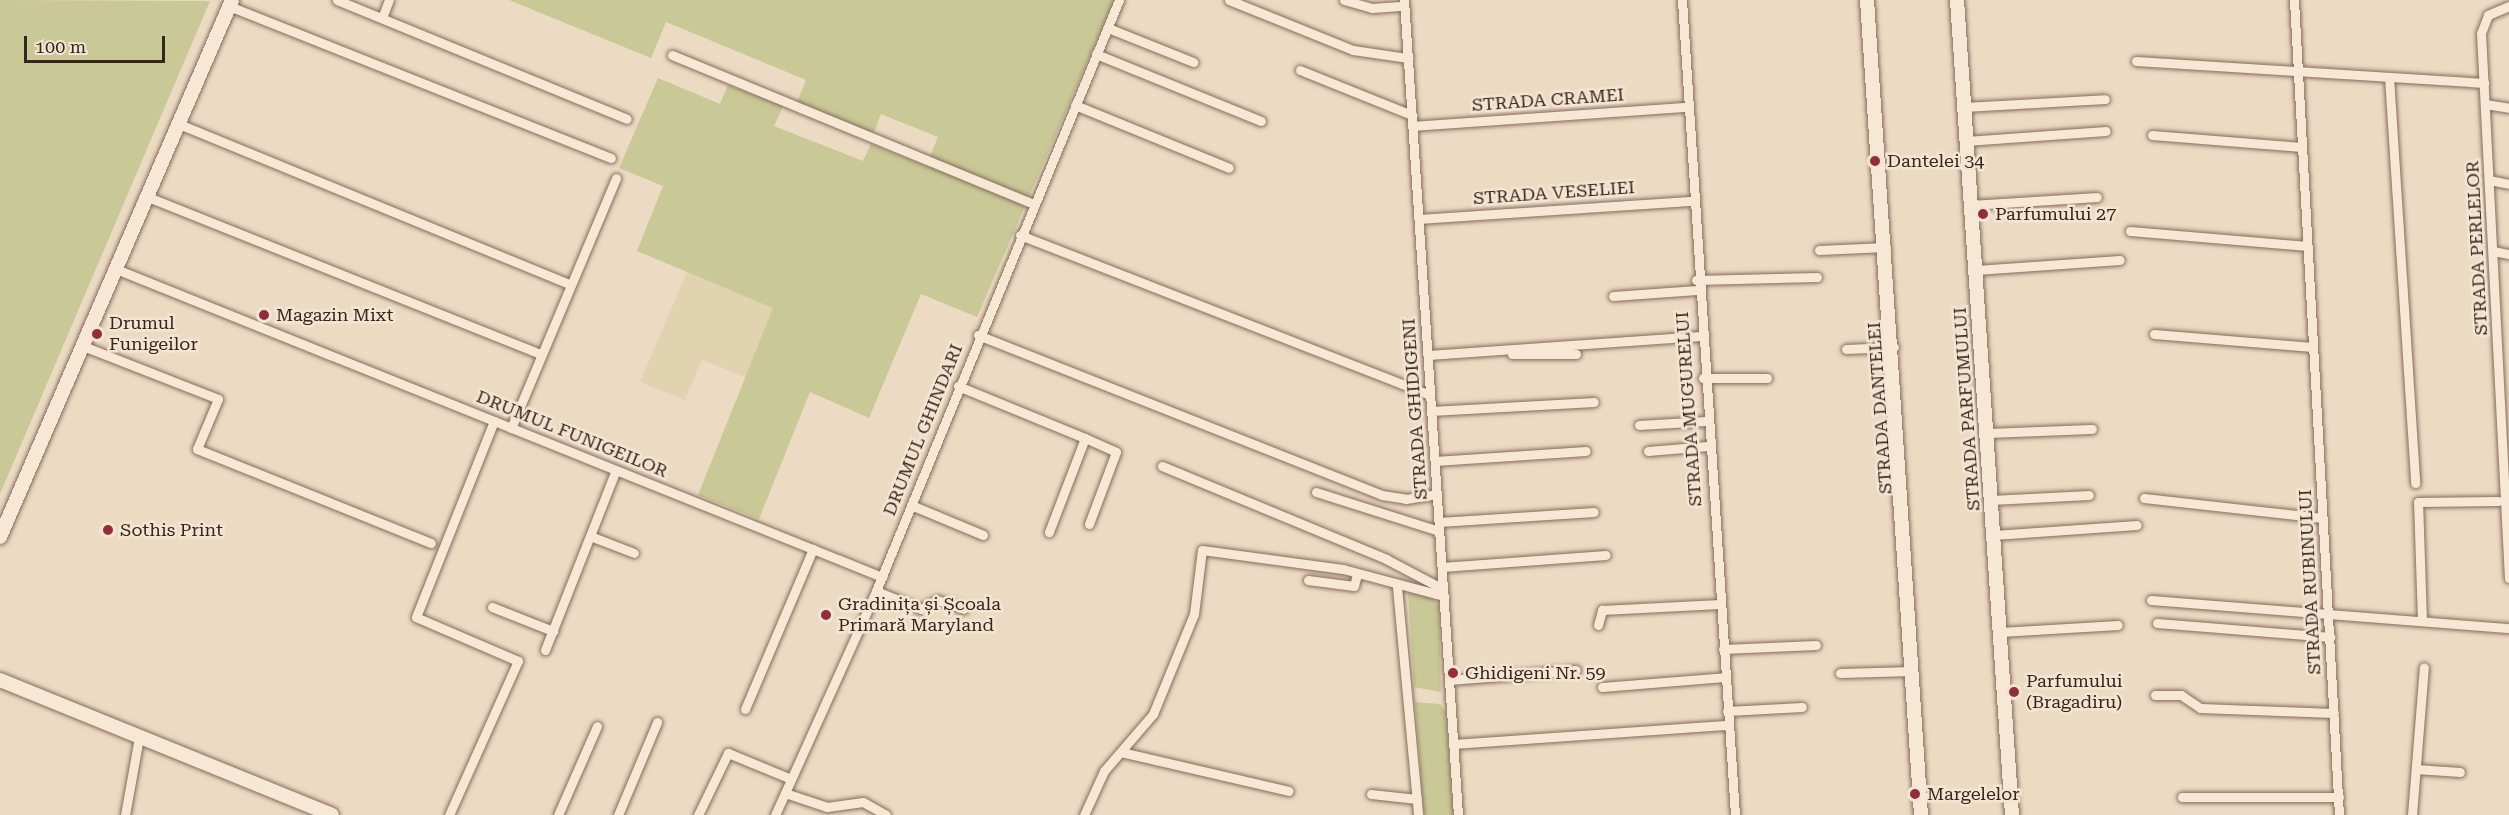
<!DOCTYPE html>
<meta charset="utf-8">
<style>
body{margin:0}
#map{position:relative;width:2509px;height:815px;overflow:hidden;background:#ecdac3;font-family:"Roboto Serif",serif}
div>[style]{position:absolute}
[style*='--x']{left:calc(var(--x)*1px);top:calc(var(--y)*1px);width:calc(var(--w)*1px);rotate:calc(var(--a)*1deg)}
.farmland>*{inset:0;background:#e1d2b0}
.green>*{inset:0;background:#c9c897}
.roads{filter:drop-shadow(0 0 2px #856b5a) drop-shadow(0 0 2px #856b5a)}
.street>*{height:9px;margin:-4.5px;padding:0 4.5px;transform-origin:4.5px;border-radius:4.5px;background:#f7e8d5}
.secondary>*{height:14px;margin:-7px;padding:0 7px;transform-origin:7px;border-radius:7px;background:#f7e8d5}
.dots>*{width:16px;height:16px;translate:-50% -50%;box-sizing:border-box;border:3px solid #f4e5d2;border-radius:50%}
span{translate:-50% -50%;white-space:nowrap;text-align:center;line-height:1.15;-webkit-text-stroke:5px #f4e5d2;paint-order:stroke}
.street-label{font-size:18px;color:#36261e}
.poi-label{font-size:18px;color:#36261e}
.left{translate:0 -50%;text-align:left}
.scale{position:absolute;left:24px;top:36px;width:141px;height:27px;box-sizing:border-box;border:3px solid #36261e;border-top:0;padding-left:8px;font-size:18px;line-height:21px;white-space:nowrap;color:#36261e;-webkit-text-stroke:4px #f4e5d2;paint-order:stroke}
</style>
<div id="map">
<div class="farmland">
<div style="clip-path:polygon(687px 272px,774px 308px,746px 377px,702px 360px,685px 400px,640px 382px)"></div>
</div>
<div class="green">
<div style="clip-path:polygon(0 0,210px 1px,0 494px)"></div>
<div style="clip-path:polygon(509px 0,1114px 0,977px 317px,921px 294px,869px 418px,810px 392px,759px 519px,698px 495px,773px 308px,637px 251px,663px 186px,619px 168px,658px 78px,720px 104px,728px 85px,783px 106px,774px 126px,863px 161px,871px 144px,926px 166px,938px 137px,881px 114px,873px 135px,797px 102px,806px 80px,666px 22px,651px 58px)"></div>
<div style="clip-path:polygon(1408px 593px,1431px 597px,1439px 606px,1441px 692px,1414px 687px)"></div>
<div style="clip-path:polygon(1415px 702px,1440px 704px,1446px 712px,1453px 815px,1424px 815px)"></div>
</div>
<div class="roads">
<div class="street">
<div style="--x:337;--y:0;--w:313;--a:22.3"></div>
<div style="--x:1229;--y:0;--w:134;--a:22"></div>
<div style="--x:1353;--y:50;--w:56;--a:8.3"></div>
<div style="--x:1344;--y:0;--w:29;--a:16"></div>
<div style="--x:1372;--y:8;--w:32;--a:-4"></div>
<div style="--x:1404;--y:0;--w:817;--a:86.21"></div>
<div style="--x:1682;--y:0;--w:817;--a:86.28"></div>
<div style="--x:2294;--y:0;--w:816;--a:86.84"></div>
<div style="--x:229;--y:6;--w:411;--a:21.7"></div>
<div style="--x:2509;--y:6;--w:23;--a:157"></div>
<div style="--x:2488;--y:15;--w:19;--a:111"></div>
<div style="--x:2481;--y:33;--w:546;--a:87.06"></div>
<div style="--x:382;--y:18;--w:19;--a:-69"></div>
<div style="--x:1108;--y:28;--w:92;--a:21.8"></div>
<div style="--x:1096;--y:54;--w:178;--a:22.1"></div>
<div style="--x:672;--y:55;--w:391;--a:22.4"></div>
<div style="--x:2136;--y:61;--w:349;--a:3.6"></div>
<div style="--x:1300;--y:70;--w:121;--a:21.9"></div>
<div style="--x:2389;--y:77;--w:407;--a:86.3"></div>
<div style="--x:2485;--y:104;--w:24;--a:9"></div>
<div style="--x:1075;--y:105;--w:166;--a:22.2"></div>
<div style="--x:1964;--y:107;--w:141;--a:-3.2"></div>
<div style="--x:179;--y:124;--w:422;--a:22.3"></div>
<div style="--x:1412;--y:126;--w:275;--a:-4"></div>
<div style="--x:2152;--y:135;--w:150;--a:4.6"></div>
<div style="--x:1966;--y:141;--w:140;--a:-4.1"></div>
<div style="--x:2489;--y:180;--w:20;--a:11"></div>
<div style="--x:148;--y:197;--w:423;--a:21.8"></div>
<div style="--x:1971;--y:205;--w:126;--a:-3.6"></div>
<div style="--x:1419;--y:219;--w:274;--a:-3.8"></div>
<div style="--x:2130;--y:231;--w:178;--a:4.8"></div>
<div style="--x:1020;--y:235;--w:440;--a:21.3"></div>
<div style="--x:1819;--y:250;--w:67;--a:-2.6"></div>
<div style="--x:2493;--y:251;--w:16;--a:11"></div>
<div style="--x:116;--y:269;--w:826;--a:21.9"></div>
<div style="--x:1976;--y:270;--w:144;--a:-4"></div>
<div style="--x:1696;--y:280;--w:121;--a:-1.4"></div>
<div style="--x:1613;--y:296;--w:84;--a:-4.1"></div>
<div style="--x:2154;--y:334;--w:159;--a:4.7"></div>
<div style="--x:978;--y:335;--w:435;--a:21.6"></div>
<div style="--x:1382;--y:495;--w:24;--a:9"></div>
<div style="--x:1406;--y:499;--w:31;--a:-9"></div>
<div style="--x:83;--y:346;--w:145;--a:21.4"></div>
<div style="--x:218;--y:399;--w:54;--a:112.8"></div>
<div style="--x:197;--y:449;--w:252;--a:21.9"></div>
<div style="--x:1846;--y:349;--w:48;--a:-2.4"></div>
<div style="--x:1512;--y:354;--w:64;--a:0"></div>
<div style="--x:1428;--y:355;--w:273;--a:-4"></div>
<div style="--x:1703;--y:378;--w:64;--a:0"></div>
<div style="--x:958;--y:386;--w:137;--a:22.3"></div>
<div style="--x:1085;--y:438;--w:101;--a:111"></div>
<div style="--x:1431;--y:411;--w:163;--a:-3.2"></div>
<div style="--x:1639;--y:425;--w:67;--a:-3.4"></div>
<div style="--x:511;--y:428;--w:271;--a:-67.2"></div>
<div style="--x:1986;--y:433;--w:106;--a:-2.2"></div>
<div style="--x:1085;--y:438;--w:34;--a:24"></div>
<div style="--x:1116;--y:452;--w:77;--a:110.6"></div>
<div style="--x:1648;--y:451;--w:60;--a:-4.8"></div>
<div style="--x:1435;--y:461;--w:151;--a:-3.8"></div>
<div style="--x:1162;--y:466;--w:243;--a:22.5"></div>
<div style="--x:1386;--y:559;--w:64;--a:27.8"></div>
<div style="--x:1316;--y:492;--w:129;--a:17.6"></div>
<div style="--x:2144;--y:498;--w:180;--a:6.4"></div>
<div style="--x:1991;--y:500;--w:98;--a:-2.9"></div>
<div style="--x:911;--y:505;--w:78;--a:22.6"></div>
<div style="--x:1439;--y:522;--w:155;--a:-3.7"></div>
<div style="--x:1994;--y:535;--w:143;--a:-4"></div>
<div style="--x:590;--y:536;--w:47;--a:21.1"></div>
<div style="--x:1442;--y:567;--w:164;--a:-4.2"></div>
<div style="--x:1308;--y:580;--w:46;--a:7.4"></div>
<div style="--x:1354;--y:586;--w:12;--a:-76"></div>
<div style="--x:1397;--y:587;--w:229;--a:84.7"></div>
<div style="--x:876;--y:591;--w:48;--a:21.8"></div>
<div style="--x:921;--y:609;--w:18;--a:-29"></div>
<div style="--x:937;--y:600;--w:28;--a:18"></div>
<div style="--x:2151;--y:600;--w:359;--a:4.5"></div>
<div style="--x:492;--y:607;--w:66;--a:21.5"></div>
<div style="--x:2422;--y:621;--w:119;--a:-91.9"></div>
<div style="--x:2418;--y:502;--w:80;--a:-0.7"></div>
<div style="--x:2157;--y:623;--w:174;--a:4.6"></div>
<div style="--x:1598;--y:625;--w:16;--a:-75"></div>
<div style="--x:1602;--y:610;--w:118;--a:-2.9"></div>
<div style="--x:2000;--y:632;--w:118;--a:-3.4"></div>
<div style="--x:1723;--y:649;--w:93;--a:-2.5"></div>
<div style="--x:545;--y:650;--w:193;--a:-68.5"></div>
<div style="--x:1840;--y:673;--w:73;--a:-1.6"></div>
<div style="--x:1449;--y:680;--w:127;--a:-4.5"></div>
<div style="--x:1602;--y:687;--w:123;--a:-4.6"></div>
<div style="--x:2155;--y:695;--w:26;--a:0"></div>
<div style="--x:2181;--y:695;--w:23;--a:34"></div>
<div style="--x:2200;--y:708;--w:134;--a:2.1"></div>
<div style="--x:745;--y:709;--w:174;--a:-67"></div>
<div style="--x:1727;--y:711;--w:75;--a:-3.1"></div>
<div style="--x:1453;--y:744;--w:276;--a:-4"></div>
<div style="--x:1121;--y:752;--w:172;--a:13.1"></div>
<div style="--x:2416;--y:769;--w:44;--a:3.9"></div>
<div style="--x:785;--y:793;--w:44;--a:18.4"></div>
<div style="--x:827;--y:807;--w:36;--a:-8"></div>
<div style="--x:863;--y:802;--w:26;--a:29"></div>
<div style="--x:1371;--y:794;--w:46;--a:6.2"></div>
<div style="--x:2182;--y:797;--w:157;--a:0"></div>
<div style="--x:125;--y:815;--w:79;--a:-79.8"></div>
<div style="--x:449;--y:815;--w:169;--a:-65.9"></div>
<div style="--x:518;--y:661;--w:111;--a:-156.7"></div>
<div style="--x:416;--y:617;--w:211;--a:-68.3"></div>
<div style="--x:558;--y:815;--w:97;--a:-66.3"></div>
<div style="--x:618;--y:815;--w:101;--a:-67.2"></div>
<div style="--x:698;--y:815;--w:69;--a:-64.2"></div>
<div style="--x:728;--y:753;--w:68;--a:22.4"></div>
<div style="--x:775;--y:815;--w:246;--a:-65.7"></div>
<div style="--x:876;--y:591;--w:639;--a:-67.65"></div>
<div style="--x:1084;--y:815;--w:48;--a:-65.6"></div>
<div style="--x:1104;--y:771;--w:75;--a:-49.3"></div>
<div style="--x:1153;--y:714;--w:108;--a:-67.7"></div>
<div style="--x:1194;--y:614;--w:64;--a:-82.9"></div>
<div style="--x:1202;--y:550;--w:142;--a:7.7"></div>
<div style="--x:1343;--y:569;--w:105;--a:15"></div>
<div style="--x:2412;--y:815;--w:148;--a:-85.4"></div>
</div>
<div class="secondary">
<div style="--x:1867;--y:0;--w:817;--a:86.21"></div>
<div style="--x:1957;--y:0;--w:817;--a:86.14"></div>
<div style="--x:0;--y:537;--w:585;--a:-66.63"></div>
<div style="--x:0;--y:680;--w:358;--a:22.1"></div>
</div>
</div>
<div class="dots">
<div style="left:1875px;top:161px;background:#922d3c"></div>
<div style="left:1983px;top:214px;background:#922d3c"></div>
<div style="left:264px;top:315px;background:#922d3c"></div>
<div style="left:97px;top:334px;background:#922d3c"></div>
<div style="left:108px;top:530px;background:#922d3c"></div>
<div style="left:826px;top:615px;background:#922d3c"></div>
<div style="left:1453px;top:673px;background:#922d3c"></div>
<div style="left:2014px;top:692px;background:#922d3c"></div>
<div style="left:1915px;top:794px;background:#922d3c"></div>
</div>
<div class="street-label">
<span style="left:1548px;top:100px;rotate:-4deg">STRADA CRAMEI</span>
<span style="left:1554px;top:193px;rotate:-4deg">STRADA VESELIEI</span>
<span style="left:2477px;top:248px;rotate:-93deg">STRADA PERLELOR</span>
<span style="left:1880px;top:408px;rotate:-94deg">STRADA DANTELEI</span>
<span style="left:1415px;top:409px;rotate:-94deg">STRADA GHIDIGENI</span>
<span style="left:1689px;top:409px;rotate:-94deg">STRADA MUGURELUI</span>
<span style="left:1967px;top:409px;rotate:-94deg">STRADA PARFUMULUI</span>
<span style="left:923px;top:430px;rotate:-68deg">DRUMUL GHINDARI</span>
<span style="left:572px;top:434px;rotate:22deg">DRUMUL FUNIGEILOR</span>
<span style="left:2310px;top:582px;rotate:-93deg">STRADA RUBINULUI</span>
</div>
<div class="poi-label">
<span class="left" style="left:1887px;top:161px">Dantelei 34</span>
<span class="left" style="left:1995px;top:214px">Parfumului 27</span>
<span class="left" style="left:276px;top:315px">Magazin Mixt</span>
<span class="left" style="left:109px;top:334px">Drumul<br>Funigeilor</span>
<span class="left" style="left:120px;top:530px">Sothis Print</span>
<span class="left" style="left:838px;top:615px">Gradinița și Școala<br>Primară Maryland</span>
<span class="left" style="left:1465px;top:673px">Ghidigeni Nr. 59</span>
<span class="left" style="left:2026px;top:692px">Parfumului<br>(Bragadiru)</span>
<span class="left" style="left:1927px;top:794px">Margelelor</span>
</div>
<div class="scale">100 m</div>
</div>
